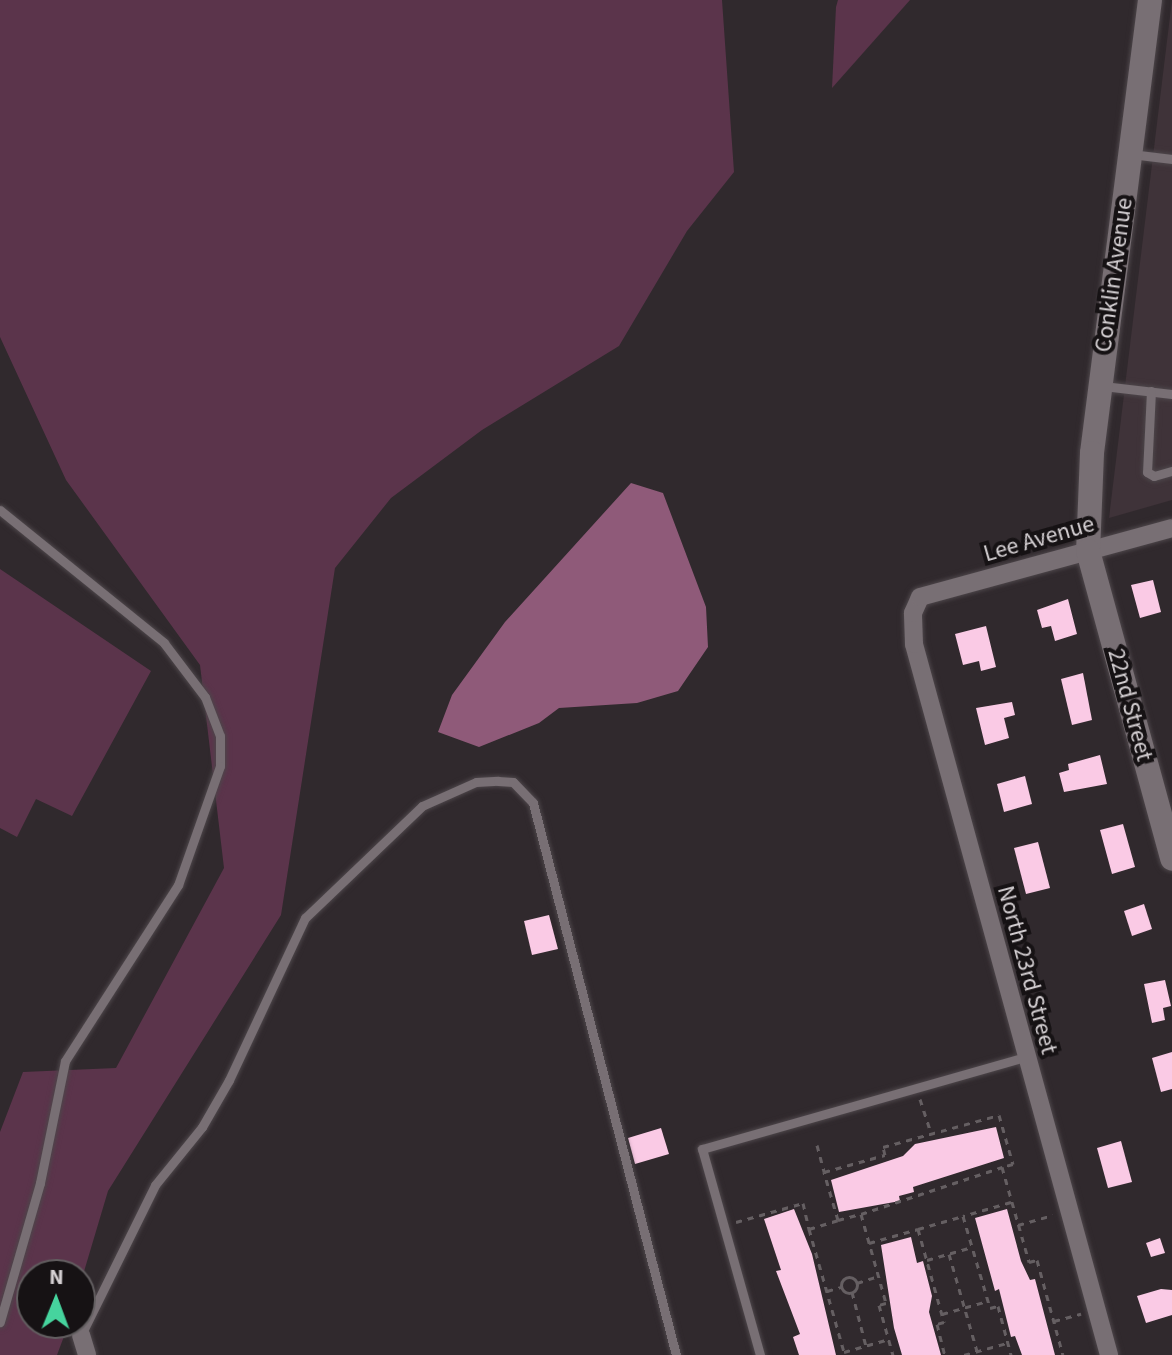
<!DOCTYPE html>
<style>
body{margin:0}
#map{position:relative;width:1172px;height:1355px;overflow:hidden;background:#30292d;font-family:"Source Sans 3",sans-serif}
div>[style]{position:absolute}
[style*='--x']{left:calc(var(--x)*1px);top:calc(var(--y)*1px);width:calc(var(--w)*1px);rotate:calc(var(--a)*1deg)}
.built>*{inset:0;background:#3f3339}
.green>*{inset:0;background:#5b344b}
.water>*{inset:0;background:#8f5a79}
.building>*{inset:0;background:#facae5}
.path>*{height:3px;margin-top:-1.5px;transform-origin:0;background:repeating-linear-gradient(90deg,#655f62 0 6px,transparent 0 12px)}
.path>.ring{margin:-1.5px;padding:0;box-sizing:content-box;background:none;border:3px solid #655f62;border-radius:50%}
.roads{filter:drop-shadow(0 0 2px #4d464a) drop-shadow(0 0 2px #4d464a)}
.lane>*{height:9px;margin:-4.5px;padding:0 4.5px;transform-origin:4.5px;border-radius:4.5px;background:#786f74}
.street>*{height:18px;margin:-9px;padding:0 9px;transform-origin:9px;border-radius:9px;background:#786f74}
.secondary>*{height:24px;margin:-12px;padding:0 12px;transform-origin:12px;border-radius:12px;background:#786f74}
span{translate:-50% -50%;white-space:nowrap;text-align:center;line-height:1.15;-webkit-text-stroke:8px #161214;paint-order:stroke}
.street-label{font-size:24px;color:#d5d0d3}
.north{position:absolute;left:16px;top:1259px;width:80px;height:80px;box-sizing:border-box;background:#161214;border:2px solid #625e60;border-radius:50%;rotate:1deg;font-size:22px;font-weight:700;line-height:32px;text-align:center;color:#d5d0d3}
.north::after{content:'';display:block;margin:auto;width:28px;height:36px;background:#46d49e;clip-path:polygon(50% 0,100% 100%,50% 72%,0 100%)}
</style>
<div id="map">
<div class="built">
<div style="clip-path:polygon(1172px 0,1172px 500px,1109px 518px)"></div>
</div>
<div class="green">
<div style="clip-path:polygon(0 0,722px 0,734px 172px,687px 231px,619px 346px,482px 430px,391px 498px,335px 568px,281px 915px,108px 1191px,80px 1285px,80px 1275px,32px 1275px,32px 1323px,69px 1323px,57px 1355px,0 1355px,0 1132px,23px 1072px,116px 1068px,224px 868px,200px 665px,66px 480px,0 337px)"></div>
<div style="clip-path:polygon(838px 0,910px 0,832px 88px,836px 7px)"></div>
<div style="clip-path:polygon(0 569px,151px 671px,72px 816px,36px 799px,17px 837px,0 828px)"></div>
</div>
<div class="water">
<div style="clip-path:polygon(631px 483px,663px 493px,706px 607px,708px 647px,678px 691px,637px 703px,559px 708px,539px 723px,479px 747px,438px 732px,452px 695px,505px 622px)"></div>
</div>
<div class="building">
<div style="clip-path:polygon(1153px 580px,1161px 612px,1140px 618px,1131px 585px)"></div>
<div style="clip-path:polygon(1068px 599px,1077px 634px,1055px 641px,1051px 626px,1042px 628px,1037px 610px)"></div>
<div style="clip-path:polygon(986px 626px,996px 667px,981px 671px,979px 661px,963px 665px,955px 634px)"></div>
<div style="clip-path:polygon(1083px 673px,1092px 720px,1072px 725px,1061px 679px)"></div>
<div style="clip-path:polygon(1012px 702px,1015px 715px,1004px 718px,1009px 738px,985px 745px,976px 708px)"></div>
<div style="clip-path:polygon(1100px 755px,1107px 784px,1064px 792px,1059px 773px,1069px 770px,1068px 764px)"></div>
<div style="clip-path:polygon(1025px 776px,1032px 804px,1004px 812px,997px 784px)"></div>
<div style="clip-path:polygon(1123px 824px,1135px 867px,1112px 874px,1100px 830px)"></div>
<div style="clip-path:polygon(1038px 842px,1050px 888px,1026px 894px,1014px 848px)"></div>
<div style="clip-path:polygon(1144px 904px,1152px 929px,1132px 936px,1124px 911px)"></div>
<div style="clip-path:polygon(549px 915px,558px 949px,532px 955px,524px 921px)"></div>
<div style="clip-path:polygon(1165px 980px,1171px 1006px,1163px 1008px,1165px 1020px,1152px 1023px,1144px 984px)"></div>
<div style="clip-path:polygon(1172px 1052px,1172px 1089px,1161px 1092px,1152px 1058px)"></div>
<div style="clip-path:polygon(996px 1127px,1004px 1158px,913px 1187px,914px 1192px,899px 1196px,900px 1201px,839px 1212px,831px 1180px,903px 1156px,915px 1144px)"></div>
<div style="clip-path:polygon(661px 1128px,669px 1154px,635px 1164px,628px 1138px)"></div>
<div style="clip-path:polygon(1121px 1141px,1132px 1182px,1108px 1188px,1097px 1148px)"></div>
<div style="clip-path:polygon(794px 1209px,812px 1254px,836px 1355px,799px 1355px,793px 1337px,800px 1334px,776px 1271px,781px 1270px,764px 1219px)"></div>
<div style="clip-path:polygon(1007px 1209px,1021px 1261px,1030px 1280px,1035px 1279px,1055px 1355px,1022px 1355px,1015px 1336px,1011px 1337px,999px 1289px,995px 1291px,975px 1218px)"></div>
<div style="clip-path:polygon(911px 1237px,917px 1263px,923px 1261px,932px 1296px,929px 1312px,941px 1355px,902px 1355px,894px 1328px,881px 1245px)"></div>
<div style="clip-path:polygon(1160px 1238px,1165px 1253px,1151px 1257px,1146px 1243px)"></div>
<div style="clip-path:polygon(1161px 1289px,1172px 1290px,1172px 1315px,1146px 1323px,1137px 1296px)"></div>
</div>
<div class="path">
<div style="--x:920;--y:1099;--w:36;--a:72"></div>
<div style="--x:817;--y:1145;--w:28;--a:75"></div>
<div style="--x:1011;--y:1202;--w:50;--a:163.7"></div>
<div style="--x:963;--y:1216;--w:96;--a:73.6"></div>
<div style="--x:990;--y:1308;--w:8;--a:-14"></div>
<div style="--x:998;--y:1306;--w:51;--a:75.1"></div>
<div style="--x:861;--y:1214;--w:149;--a:-18.4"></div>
<div style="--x:838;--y:1220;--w:24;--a:-15"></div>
<div style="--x:861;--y:1214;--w:92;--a:74.3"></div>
<div style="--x:886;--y:1303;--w:7;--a:164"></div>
<div style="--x:879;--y:1305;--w:52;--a:74.4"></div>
<div style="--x:736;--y:1222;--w:70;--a:-15.8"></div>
<div style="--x:803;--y:1203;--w:27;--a:77"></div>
<div style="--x:809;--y:1229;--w:30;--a:-17"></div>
<div style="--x:838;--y:1220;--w:50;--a:-106.3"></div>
<div style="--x:824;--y:1172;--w:63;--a:-15.6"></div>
<div style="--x:885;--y:1155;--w:8;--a:-104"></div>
<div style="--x:883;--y:1147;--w:120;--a:-15.4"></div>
<div style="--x:999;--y:1115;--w:51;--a:74.1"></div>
<div style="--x:1013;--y:1164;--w:11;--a:165"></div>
<div style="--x:1002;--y:1167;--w:99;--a:74.1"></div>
<div style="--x:1029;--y:1262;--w:8;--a:-14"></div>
<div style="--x:1037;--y:1260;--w:98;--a:74.7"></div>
<div style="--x:1018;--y:1225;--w:36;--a:-16"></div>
<div style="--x:809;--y:1229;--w:131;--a:74.1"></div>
<div style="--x:918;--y:1229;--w:47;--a:-16.1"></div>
<div style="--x:869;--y:1243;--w:51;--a:-15.9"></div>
<div style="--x:918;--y:1229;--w:97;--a:74.4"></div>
<div style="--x:944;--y:1322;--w:7;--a:164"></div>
<div style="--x:937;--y:1324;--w:32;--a:76"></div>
<div style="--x:949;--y:1254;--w:101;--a:73.9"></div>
<div style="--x:927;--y:1260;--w:47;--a:-16.1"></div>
<div class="ring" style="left:841px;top:1277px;width:13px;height:13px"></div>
<div style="--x:857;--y:1283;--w:23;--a:-18"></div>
<div style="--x:827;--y:1291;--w:15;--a:-16"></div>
<div style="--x:852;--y:1292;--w:56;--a:75.5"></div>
<div style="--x:942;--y:1314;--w:48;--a:-15.8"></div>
<div style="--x:1054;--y:1321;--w:28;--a:-15"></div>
<div style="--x:844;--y:1352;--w:47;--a:-16.1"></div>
<div style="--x:964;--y:1355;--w:45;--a:-15.6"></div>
</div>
<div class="roads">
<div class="lane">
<div style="--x:1131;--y:154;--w:41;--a:7"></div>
<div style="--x:1103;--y:386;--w:69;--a:6.6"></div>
<div style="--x:1151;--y:391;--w:81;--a:92.8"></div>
<div style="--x:1147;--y:472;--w:8;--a:30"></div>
<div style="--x:1154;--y:476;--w:19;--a:-16"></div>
<div style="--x:0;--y:510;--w:211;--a:39"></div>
<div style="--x:164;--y:643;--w:68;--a:52.8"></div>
<div style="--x:205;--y:697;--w:42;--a:69"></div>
<div style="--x:220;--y:736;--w:30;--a:90"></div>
<div style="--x:220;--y:766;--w:126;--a:109.4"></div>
<div style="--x:178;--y:885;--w:209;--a:122.7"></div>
<div style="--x:65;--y:1061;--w:125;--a:101.6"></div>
<div style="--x:40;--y:1183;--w:145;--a:106.1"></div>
<div style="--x:81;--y:1335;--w:167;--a:-63.7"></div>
<div style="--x:155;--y:1185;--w:75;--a:-51"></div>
<div style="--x:202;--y:1127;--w:54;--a:-60.1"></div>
<div style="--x:229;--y:1080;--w:179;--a:-64.9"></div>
<div style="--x:305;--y:918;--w:162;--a:-43.7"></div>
<div style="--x:422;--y:806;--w:59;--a:-24"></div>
<div style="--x:476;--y:782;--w:22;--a:-3"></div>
<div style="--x:498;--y:781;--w:15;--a:4"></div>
<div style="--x:513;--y:782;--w:29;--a:46"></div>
<div style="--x:533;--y:803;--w:570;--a:75.48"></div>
<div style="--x:760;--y:1355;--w:214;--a:-105.7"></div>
<div style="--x:702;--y:1149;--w:336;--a:-15.9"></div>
</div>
<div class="street">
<div style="--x:81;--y:1335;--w:21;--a:73"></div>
<div style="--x:1109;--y:1355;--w:737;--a:-105.34"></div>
<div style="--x:914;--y:644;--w:31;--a:-92"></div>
<div style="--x:913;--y:613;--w:17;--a:-66"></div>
<div style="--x:920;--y:597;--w:261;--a:-15.3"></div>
</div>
<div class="secondary">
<div style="--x:1150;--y:0;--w:457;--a:97.3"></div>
<div style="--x:1092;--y:453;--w:98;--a:92.3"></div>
<div style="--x:1088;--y:551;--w:319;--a:74.7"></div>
</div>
</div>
<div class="street-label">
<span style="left:1114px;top:275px;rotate:-82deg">Conklin Avenue</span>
<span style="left:1039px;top:539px;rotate:-16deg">Lee Avenue</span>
<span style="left:1130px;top:705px;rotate:75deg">22nd Street</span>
<span style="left:1027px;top:970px;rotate:75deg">North 23rd Street</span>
</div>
<div class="north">N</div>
</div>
